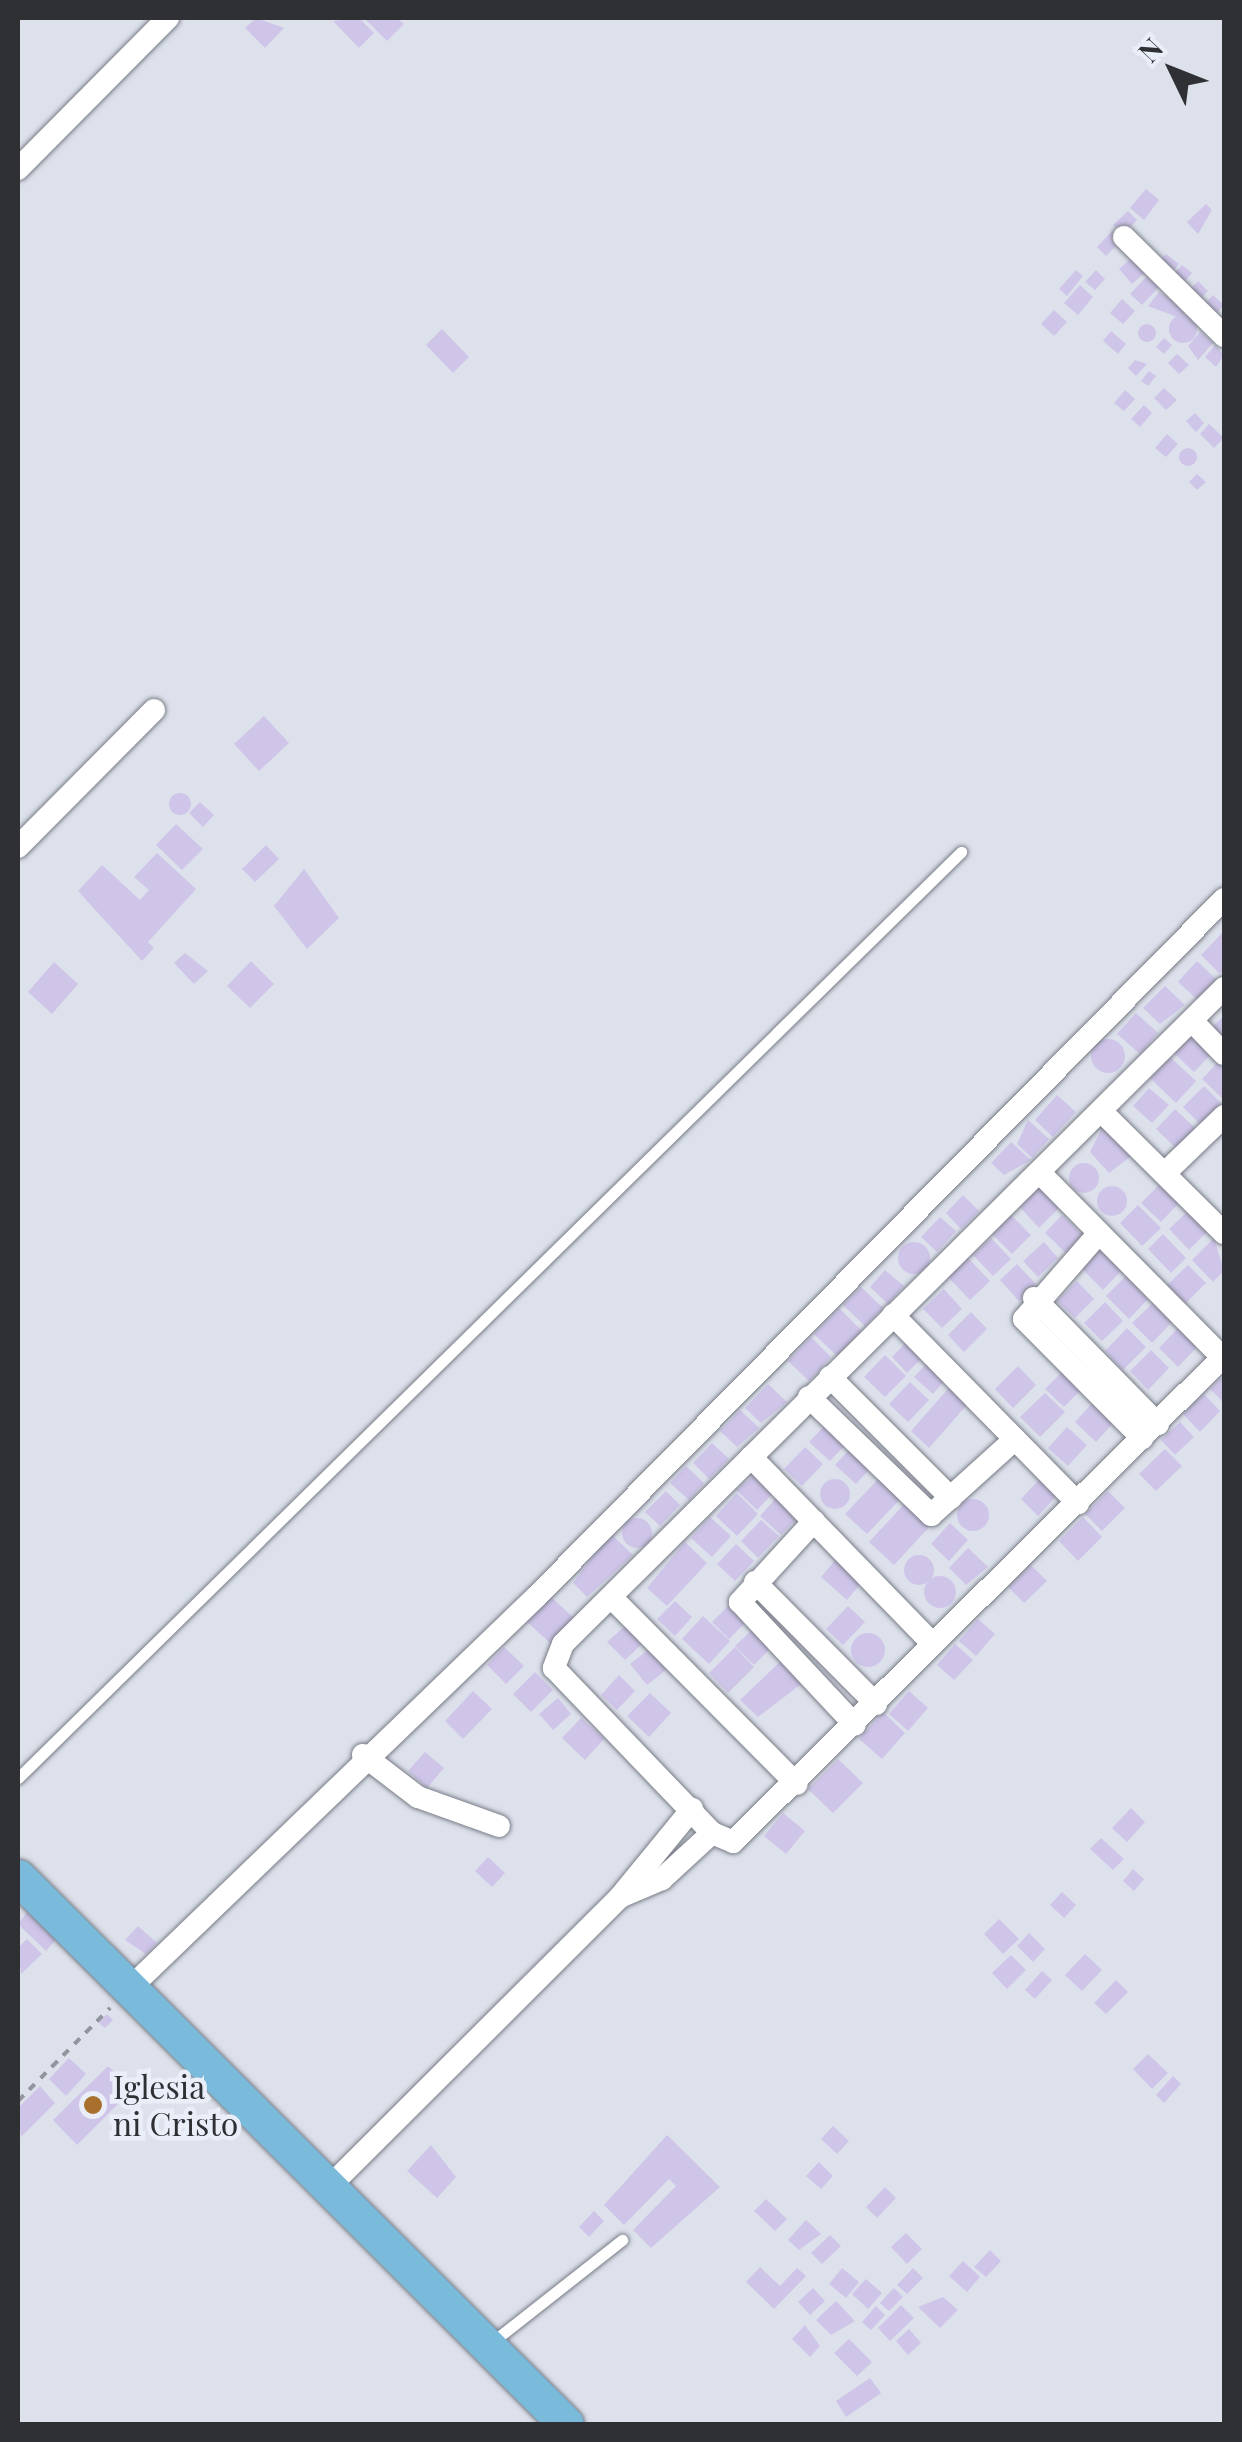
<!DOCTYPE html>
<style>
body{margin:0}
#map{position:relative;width:1242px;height:2442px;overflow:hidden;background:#dce1eb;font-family:"Playfair Display",serif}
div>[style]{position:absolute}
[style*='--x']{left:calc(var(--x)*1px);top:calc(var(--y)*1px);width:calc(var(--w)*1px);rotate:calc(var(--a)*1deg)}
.building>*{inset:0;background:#cfc5e9}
.round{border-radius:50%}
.path>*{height:4px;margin-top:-2px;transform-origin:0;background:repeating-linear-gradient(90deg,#92959d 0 8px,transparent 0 16px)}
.roads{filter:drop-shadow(0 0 2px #787c86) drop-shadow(0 0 2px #787c86)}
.service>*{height:11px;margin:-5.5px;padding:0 5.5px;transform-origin:5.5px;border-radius:5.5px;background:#fff}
.minor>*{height:22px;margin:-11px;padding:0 11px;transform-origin:11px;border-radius:11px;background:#fff}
.trunk>*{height:35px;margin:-17.5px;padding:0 17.5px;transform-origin:17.5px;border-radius:17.5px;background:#7abada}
.dots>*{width:28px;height:28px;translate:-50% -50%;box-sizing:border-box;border:5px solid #e9eef8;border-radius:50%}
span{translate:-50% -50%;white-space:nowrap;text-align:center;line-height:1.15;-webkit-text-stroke:9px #e9eef8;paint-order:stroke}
.poi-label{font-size:32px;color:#2e3034}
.left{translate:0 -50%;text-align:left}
.frame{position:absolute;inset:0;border:20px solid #2e3034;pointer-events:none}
.north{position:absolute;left:1122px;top:20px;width:100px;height:100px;-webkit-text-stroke:8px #e9eef8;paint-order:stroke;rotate:313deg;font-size:28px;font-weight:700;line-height:40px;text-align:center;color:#2e3034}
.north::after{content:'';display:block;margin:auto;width:35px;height:45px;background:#2e3034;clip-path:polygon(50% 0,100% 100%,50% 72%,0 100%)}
</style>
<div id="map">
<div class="building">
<div style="clip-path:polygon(256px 18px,284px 28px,265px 48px,245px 28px)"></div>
<div style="clip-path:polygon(359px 18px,374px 33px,359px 48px,333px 21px)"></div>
<div style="clip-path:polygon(364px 18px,397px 18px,404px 24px,387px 41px)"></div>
<div style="clip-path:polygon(1146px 189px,1159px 200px,1144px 220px,1130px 208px)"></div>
<div style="clip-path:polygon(1206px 204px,1212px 210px,1198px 234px,1187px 222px)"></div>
<div style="clip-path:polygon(1128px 211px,1137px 220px,1123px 235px,1113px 225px)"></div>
<div style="clip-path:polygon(1113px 230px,1123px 239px,1106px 256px,1097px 247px)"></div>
<div style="clip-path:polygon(1138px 252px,1151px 267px,1132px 284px,1119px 269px)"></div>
<div style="clip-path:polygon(1166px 254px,1179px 264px,1167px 278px,1154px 267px)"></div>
<div style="clip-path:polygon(1182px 265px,1192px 273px,1178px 289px,1168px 280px)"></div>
<div style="clip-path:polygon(1076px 270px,1083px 276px,1067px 296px,1059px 289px)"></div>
<div style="clip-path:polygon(1096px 270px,1105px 279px,1095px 290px,1085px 282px)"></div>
<div style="clip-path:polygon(1148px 275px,1160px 286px,1142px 305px,1130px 294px)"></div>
<div style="clip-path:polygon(1198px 281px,1208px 291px,1192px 308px,1182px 299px)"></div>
<div style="clip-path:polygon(1080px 285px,1093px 297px,1078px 315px,1064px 303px)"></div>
<div style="clip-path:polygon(1159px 292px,1187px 310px,1180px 318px,1148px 306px)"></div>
<div style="clip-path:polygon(1213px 295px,1224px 305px,1208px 323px,1197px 312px)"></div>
<div style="clip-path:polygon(1122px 299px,1135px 311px,1123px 324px,1110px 313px)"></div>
<div style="clip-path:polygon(1054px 310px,1067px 322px,1054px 336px,1041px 324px)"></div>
<div class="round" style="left:1169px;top:315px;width:28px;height:28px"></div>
<div class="round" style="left:1138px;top:324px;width:18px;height:18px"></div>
<div style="clip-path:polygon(442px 329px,469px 357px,453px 373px,426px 345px)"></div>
<div style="clip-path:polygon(1111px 331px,1126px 344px,1118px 354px,1103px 341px)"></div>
<div style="clip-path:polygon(1200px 332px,1213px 343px,1198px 360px,1188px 346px)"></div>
<div style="clip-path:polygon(1164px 338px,1172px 345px,1164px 354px,1156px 347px)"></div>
<div style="clip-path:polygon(1215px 345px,1224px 355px,1216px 367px,1205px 357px)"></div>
<div style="clip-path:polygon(1177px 354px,1189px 365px,1179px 374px,1168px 363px)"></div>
<div style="clip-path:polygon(1135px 360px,1147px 364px,1136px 376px,1128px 368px)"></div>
<div style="clip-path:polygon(1149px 371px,1156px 376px,1148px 386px,1141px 381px)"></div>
<div style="clip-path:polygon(1164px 388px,1177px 400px,1166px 410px,1154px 398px)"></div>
<div style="clip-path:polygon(1125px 390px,1135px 399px,1124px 411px,1114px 403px)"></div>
<div style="clip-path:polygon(1144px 405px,1152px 413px,1140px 427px,1131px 419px)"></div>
<div style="clip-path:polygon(1195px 413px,1204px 423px,1196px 432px,1186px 421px)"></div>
<div style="clip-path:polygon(1209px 424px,1224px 438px,1214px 448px,1200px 434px)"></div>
<div style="clip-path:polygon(1167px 434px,1178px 444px,1166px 457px,1155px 448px)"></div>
<div class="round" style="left:1179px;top:448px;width:18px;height:18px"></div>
<div style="clip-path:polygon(1197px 474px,1206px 482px,1197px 490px,1189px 482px)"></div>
<div style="clip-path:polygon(264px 716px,289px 743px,259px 771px,234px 744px)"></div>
<div class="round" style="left:169px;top:793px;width:22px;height:22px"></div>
<div style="clip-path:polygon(200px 802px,214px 815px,203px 827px,189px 813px)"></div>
<div style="clip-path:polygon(176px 824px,203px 849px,182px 870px,156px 845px)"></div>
<div style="clip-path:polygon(266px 845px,279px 859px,255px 882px,242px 869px)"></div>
<div style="clip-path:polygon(157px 853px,196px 889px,148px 942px,154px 948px,142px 961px,78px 891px,102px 865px,140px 900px,149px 890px,134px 877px)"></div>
<div style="clip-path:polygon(304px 869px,339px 918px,307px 949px,274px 906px)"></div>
<div style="clip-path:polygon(1224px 931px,1224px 969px,1220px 974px,1201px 955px)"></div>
<div style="clip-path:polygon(185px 953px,208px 971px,194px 984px,174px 963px)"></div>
<div style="clip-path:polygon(251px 961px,274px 984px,250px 1008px,227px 986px)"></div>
<div style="clip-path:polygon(1197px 961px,1218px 981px,1199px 1001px,1178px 982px)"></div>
<div style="clip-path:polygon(54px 962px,78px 984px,52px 1014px,28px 992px)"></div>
<div style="clip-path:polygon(1165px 986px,1185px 1005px,1160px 1024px,1143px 1008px)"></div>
<div style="clip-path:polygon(1136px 1013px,1158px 1033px,1140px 1054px,1117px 1034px)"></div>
<div style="clip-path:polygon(1224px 1016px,1224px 1045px,1207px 1032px)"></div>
<div style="clip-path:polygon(1193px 1033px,1213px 1052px,1194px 1072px,1174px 1053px)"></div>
<div class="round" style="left:1091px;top:1039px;width:34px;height:34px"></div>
<div style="clip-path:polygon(1170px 1057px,1196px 1081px,1176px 1103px,1150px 1078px)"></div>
<div style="clip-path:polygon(1220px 1060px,1224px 1065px,1224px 1100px,1202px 1079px)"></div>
<div style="clip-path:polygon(1204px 1086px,1221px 1103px,1200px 1124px,1183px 1107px)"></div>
<div style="clip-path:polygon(1149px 1088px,1169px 1105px,1152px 1123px,1133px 1106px)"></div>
<div style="clip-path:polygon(1057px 1095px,1076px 1112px,1053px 1137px,1035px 1120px)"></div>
<div style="clip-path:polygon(1175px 1109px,1196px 1129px,1177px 1149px,1156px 1129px)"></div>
<div style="clip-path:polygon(1028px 1120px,1049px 1139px,1032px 1158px,1017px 1144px)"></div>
<div style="clip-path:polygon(1103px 1126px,1139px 1150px,1109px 1173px,1090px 1152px)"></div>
<div style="clip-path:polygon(1011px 1142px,1031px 1160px,1004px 1175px,991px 1163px)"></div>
<div class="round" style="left:1069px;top:1163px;width:30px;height:30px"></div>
<div style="clip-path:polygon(1160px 1184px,1179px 1203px,1161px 1222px,1141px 1203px)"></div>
<div class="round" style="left:1097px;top:1186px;width:30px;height:30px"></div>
<div style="clip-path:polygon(1039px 1186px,1060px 1207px,1039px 1228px,1019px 1206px)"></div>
<div style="clip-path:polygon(963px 1195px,979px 1211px,961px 1229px,946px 1213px)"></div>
<div style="clip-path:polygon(1138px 1205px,1161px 1228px,1142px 1246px,1120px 1223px)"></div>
<div style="clip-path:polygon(1187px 1212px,1207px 1232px,1189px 1250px,1169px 1229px)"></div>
<div style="clip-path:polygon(1011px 1215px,1031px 1235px,1012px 1254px,992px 1234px)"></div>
<div style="clip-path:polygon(1062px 1215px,1085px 1237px,1068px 1255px,1045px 1233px)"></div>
<div style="clip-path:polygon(940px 1217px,956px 1231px,937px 1252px,921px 1237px)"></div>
<div style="clip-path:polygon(1163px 1234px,1186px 1258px,1171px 1273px,1148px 1249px)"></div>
<div style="clip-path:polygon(991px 1238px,1011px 1259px,993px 1276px,973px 1255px)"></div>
<div style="clip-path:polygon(1214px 1238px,1224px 1271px,1213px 1282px,1192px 1260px)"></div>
<div style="clip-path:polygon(1044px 1242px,1058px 1258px,1038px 1277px,1023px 1261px)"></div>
<div class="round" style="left:898px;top:1242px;width:32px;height:32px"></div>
<div style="clip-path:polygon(1102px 1248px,1123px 1269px,1103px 1290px,1081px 1268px)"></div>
<div style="clip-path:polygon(968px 1258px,990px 1281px,970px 1300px,948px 1277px)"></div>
<div style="clip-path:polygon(1017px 1264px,1036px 1284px,1019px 1301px,1000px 1280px)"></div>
<div style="clip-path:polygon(1188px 1265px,1206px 1283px,1185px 1304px,1166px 1286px)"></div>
<div style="clip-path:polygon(885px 1270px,904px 1286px,888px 1304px,870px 1287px)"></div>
<div style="clip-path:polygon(1126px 1276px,1148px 1299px,1129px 1319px,1106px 1296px)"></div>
<div style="clip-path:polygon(1077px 1281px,1094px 1299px,1075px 1318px,1057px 1301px)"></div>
<div style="clip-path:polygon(861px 1287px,883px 1308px,865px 1326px,843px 1305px)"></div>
<div style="clip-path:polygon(944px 1289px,962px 1309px,942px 1328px,923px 1309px)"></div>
<div style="clip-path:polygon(1155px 1301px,1174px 1320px,1152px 1343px,1132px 1323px)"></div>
<div style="clip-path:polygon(1105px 1302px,1123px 1321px,1102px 1341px,1084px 1323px)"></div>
<div style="clip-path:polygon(839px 1308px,862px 1331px,837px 1356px,814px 1334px)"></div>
<div style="clip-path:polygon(971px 1312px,987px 1329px,964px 1352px,948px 1335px)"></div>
<div style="clip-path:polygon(1181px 1325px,1200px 1344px,1178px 1367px,1159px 1348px)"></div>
<div style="clip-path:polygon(1127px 1328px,1146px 1347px,1123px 1370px,1105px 1351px)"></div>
<div style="clip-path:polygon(912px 1336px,928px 1352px,907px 1373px,892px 1357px)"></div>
<div style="clip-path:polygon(811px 1337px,831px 1357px,809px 1381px,788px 1361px)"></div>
<div style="clip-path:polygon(1151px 1350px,1169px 1368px,1148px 1390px,1130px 1371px)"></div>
<div style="clip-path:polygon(885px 1355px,906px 1376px,885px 1397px,864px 1377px)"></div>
<div style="clip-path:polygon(931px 1359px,949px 1375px,933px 1394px,914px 1377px)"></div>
<div style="clip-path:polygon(1018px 1366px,1036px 1385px,1013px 1408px,995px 1389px)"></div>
<div style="clip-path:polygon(1066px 1368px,1085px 1386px,1064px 1407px,1045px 1389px)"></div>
<div style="clip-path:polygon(1224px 1375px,1224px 1403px,1210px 1389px)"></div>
<div style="clip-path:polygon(910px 1382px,929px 1400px,908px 1422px,889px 1404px)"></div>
<div style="clip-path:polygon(954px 1382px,972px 1399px,929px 1448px,911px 1431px)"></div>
<div style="clip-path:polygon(768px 1384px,787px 1402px,761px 1423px,745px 1408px)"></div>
<div style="clip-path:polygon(1045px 1393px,1065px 1412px,1040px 1437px,1020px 1417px)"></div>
<div style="clip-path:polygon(1204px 1394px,1220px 1411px,1200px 1432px,1183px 1414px)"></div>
<div style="clip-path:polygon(1097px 1398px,1118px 1418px,1096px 1442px,1075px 1422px)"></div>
<div style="clip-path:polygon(740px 1410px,759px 1428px,737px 1447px,720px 1431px)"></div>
<div style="clip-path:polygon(829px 1421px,850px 1440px,830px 1461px,809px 1442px)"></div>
<div style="clip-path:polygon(1180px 1422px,1194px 1437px,1175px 1455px,1161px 1440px)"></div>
<div style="clip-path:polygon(1067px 1427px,1087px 1445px,1068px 1466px,1048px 1448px)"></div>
<div style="clip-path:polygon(712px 1443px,729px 1459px,709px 1479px,693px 1463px)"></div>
<div style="clip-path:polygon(805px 1447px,823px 1464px,802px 1486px,784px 1469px)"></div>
<div style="clip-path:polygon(1165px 1449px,1182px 1466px,1156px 1491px,1139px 1474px)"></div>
<div style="clip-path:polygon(849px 1450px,874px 1464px,856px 1484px,835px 1465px)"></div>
<div style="clip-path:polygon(686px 1466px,704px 1483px,689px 1500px,670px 1483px)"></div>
<div style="clip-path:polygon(761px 1470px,779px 1487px,757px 1510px,736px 1490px)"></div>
<div style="clip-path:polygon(884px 1473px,906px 1493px,867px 1534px,845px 1514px)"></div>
<div style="clip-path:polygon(1044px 1474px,1062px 1490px,1038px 1516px,1021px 1499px)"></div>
<div class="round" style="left:820px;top:1479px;width:30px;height:30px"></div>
<div style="clip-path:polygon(666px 1491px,680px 1505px,660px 1526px,645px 1512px)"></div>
<div style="clip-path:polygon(1108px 1491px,1125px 1508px,1102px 1531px,1085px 1514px)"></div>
<div style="clip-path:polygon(737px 1493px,758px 1514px,737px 1536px,716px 1516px)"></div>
<div style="clip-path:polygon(779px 1495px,801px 1514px,781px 1535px,760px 1516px)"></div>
<div class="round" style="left:957px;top:1499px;width:32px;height:32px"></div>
<div style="clip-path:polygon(908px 1500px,933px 1523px,894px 1565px,869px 1542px)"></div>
<div style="clip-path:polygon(710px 1517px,731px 1536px,712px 1557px,691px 1538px)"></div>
<div style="clip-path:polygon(1083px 1517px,1102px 1537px,1078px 1561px,1059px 1541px)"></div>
<div class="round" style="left:622px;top:1518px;width:30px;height:30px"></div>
<div style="clip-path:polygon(761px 1520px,779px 1536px,758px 1558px,741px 1541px)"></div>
<div style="clip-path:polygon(950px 1523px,968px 1540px,949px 1561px,931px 1544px)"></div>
<div style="clip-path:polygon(610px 1533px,633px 1555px,587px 1597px,573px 1583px)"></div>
<div style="clip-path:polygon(685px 1542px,707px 1563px,667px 1606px,647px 1588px)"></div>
<div style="clip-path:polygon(736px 1544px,754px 1561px,735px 1581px,717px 1564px)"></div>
<div style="clip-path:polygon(968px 1548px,988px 1567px,966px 1585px,949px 1568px)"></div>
<div class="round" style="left:904px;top:1555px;width:30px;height:30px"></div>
<div style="clip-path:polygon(837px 1558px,863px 1581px,847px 1600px,821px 1577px)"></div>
<div style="clip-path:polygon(1031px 1565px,1047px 1581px,1024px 1603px,1008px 1587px)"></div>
<div class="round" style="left:924px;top:1576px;width:32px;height:32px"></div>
<div style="clip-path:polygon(550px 1596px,575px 1619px,551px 1644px,526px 1621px)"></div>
<div style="clip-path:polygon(675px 1601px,692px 1617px,675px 1636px,657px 1619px)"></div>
<div style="clip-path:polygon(733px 1601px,750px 1618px,729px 1639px,712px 1622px)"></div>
<div style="clip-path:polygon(848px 1606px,865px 1622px,843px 1645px,826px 1629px)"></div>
<div style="clip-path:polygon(703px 1616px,730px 1641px,709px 1664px,682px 1639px)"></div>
<div style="clip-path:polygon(978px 1619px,995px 1634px,976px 1656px,959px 1641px)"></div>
<div style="clip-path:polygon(625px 1626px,642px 1644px,625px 1660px,607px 1642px)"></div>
<div style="clip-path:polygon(755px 1627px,773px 1646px,754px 1665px,735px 1646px)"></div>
<div class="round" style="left:851px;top:1633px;width:34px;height:34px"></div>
<div style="clip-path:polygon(955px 1644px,973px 1660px,954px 1680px,937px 1665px)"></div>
<div style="clip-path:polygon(504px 1647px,524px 1666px,506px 1684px,487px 1665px)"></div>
<div style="clip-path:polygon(735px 1647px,754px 1667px,728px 1693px,709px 1673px)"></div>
<div style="clip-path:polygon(649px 1649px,666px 1670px,647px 1685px,630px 1664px)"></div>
<div style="clip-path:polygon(787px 1655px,809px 1678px,758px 1717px,740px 1700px)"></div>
<div style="clip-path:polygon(535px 1672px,553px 1690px,531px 1712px,513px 1694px)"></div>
<div style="clip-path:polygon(619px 1675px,635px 1691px,617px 1710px,601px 1695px)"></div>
<div style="clip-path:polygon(473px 1691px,492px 1709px,463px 1739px,445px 1721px)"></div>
<div style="clip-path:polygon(909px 1691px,928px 1708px,908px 1731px,889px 1714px)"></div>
<div style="clip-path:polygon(650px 1693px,671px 1713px,649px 1737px,627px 1716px)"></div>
<div style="clip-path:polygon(558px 1698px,571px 1714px,553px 1730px,539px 1714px)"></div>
<div style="clip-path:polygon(883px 1712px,905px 1733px,882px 1759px,859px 1739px)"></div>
<div style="clip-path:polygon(581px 1718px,604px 1739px,585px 1760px,562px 1738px)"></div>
<div style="clip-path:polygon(425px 1752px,444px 1768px,427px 1788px,408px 1771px)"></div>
<div style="clip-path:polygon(838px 1759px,863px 1783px,833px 1813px,808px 1789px)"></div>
<div style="clip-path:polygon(1131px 1808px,1145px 1822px,1127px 1842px,1112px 1828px)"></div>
<div style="clip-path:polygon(783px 1813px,805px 1831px,786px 1854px,764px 1836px)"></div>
<div style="clip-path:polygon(1101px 1838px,1124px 1859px,1113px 1870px,1090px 1849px)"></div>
<div style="clip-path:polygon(488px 1857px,505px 1873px,492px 1887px,475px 1871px)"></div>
<div style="clip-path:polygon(1133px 1869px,1144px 1879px,1134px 1891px,1123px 1881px)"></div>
<div style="clip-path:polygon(1062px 1892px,1076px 1905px,1064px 1918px,1050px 1905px)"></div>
<div style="clip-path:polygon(30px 1908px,59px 1936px,46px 1951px,18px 1924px)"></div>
<div style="clip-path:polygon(999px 1919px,1019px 1939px,1003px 1954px,984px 1934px)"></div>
<div style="clip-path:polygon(138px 1926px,157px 1943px,146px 1954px,125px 1940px)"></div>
<div style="clip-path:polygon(1029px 1933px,1045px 1949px,1033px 1962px,1017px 1946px)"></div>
<div style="clip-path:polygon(27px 1939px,42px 1954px,21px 1974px,18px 1948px)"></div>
<div style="clip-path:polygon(1085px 1954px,1102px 1970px,1082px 1991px,1065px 1975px)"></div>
<div style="clip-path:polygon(1011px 1955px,1026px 1970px,1007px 1989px,992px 1973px)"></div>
<div style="clip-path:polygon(1042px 1971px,1052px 1980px,1035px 1999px,1025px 1990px)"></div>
<div style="clip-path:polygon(1116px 1980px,1128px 1992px,1106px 2014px,1094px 2003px)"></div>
<div style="clip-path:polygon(107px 2014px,113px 2020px,105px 2028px,98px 2022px)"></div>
<div style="clip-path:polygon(1148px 2054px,1168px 2073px,1152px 2089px,1133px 2069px)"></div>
<div style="clip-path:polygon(69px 2058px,86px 2074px,66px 2096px,49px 2079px)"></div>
<div style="clip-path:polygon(108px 2066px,132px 2090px,77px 2145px,53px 2120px)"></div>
<div style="clip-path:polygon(1173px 2076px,1181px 2084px,1164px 2103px,1156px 2095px)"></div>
<div style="clip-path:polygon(40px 2086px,55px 2103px,21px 2137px,18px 2108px)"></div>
<div style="clip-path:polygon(833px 2126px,849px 2141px,837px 2154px,821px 2139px)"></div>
<div style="clip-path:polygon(667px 2135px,720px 2187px,651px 2248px,633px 2230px,676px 2186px,669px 2179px,624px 2225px,604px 2205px)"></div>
<div style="clip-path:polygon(431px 2145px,456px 2177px,437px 2198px,407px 2171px)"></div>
<div style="clip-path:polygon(819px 2162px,833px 2176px,821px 2189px,806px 2176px)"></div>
<div style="clip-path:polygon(885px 2187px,896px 2198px,877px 2218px,866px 2207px)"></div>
<div style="clip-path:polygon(766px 2199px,787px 2219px,775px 2231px,754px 2211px)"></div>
<div style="clip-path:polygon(594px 2211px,604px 2221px,589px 2237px,579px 2227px)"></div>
<div style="clip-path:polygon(806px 2220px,821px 2234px,799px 2250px,788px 2240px)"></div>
<div style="clip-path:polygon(906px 2233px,922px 2249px,907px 2264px,891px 2247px)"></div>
<div style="clip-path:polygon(830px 2235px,841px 2246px,822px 2264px,811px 2253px)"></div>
<div style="clip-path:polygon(990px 2250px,1001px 2261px,986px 2277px,974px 2267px)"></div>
<div style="clip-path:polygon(963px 2261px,980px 2277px,967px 2292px,949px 2276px)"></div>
<div style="clip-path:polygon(760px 2267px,780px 2286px,797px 2268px,806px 2276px,774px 2309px,746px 2282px)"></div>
<div style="clip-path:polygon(842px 2268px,859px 2282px,846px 2298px,829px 2284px)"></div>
<div style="clip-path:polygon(913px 2268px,923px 2278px,907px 2294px,897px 2285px)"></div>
<div style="clip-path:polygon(866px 2279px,882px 2293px,868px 2309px,852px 2294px)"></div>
<div style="clip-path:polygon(813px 2288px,825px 2301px,810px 2315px,798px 2302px)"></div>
<div style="clip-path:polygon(894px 2288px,903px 2297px,889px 2311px,880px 2303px)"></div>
<div style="clip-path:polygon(943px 2297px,958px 2310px,940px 2328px,918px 2307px)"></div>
<div style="clip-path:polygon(836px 2301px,855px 2321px,831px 2335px,816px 2320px)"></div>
<div style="clip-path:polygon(901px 2305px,914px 2318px,890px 2341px,878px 2328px)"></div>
<div style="clip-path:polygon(876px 2306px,885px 2315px,871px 2330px,862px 2322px)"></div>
<div style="clip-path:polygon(805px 2325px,820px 2346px,810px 2357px,792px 2339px)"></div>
<div style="clip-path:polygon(909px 2329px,921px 2343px,908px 2355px,896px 2341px)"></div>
<div style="clip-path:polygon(849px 2339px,872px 2362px,857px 2376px,834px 2353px)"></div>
<div style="clip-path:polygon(870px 2378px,881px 2393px,846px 2417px,836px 2401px)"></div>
</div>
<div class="path">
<div style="--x:18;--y:2101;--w:131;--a:-45.3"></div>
</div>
<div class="roads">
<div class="service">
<div style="--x:18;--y:1778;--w:1322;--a:-44.48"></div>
<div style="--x:491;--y:2343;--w:167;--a:-38.2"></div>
</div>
<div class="minor">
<div style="--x:18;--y:169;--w:213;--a:-45.2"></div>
<div style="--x:1124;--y:237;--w:141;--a:44.7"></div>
<div style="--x:18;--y:847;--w:193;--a:-45.2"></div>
<div style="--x:1224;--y:988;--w:931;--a:135.22"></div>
<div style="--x:563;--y:1644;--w:26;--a:111"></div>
<div style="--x:554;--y:1668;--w:228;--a:46.2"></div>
<div style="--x:712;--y:1833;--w:23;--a:23"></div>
<div style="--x:733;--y:1842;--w:691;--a:-44.71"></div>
<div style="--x:1192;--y:1021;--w:46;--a:45.9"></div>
<div style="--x:1101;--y:1111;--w:173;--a:44.8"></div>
<div style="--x:1039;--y:1172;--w:262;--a:45.3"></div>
<div style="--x:1165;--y:1173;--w:82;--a:-44"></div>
<div style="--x:1099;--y:1233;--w:114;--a:131.1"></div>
<div style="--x:1024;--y:1319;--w:168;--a:45.2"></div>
<div style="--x:1034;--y:1298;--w:177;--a:45.5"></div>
<div style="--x:893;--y:1315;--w:264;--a:45.5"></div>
<div style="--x:830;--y:1377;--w:171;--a:45"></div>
<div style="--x:809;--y:1397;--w:170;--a:44"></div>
<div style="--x:931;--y:1515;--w:113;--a:-42.1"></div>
<div style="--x:751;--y:1457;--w:261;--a:45.8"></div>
<div style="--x:814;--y:1521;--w:110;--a:132.4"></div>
<div style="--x:740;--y:1602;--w:168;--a:46.9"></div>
<div style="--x:755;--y:1582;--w:172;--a:45.2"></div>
<div style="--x:612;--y:1598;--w:262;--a:45.2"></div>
<div style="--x:363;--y:1755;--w:69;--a:37.4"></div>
<div style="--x:418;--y:1797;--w:86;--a:19.7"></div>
<div style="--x:620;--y:1897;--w:46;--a:-23.2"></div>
<div style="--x:662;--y:1879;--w:68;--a:-42.6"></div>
<div style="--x:130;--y:1988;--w:564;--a:-43.92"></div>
<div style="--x:536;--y:1597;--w:980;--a:-45.41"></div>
<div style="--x:330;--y:2186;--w:409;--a:-44.9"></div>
<div style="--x:620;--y:1897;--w:114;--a:-50.7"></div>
</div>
<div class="trunk">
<div style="--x:18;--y:1877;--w:774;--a:44.95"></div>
</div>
</div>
<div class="dots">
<div style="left:93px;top:2105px;background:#a8702c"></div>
</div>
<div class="poi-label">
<span class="left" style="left:113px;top:2105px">Iglesia<br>ni Cristo</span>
</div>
<div class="frame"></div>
<div class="north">N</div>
</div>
